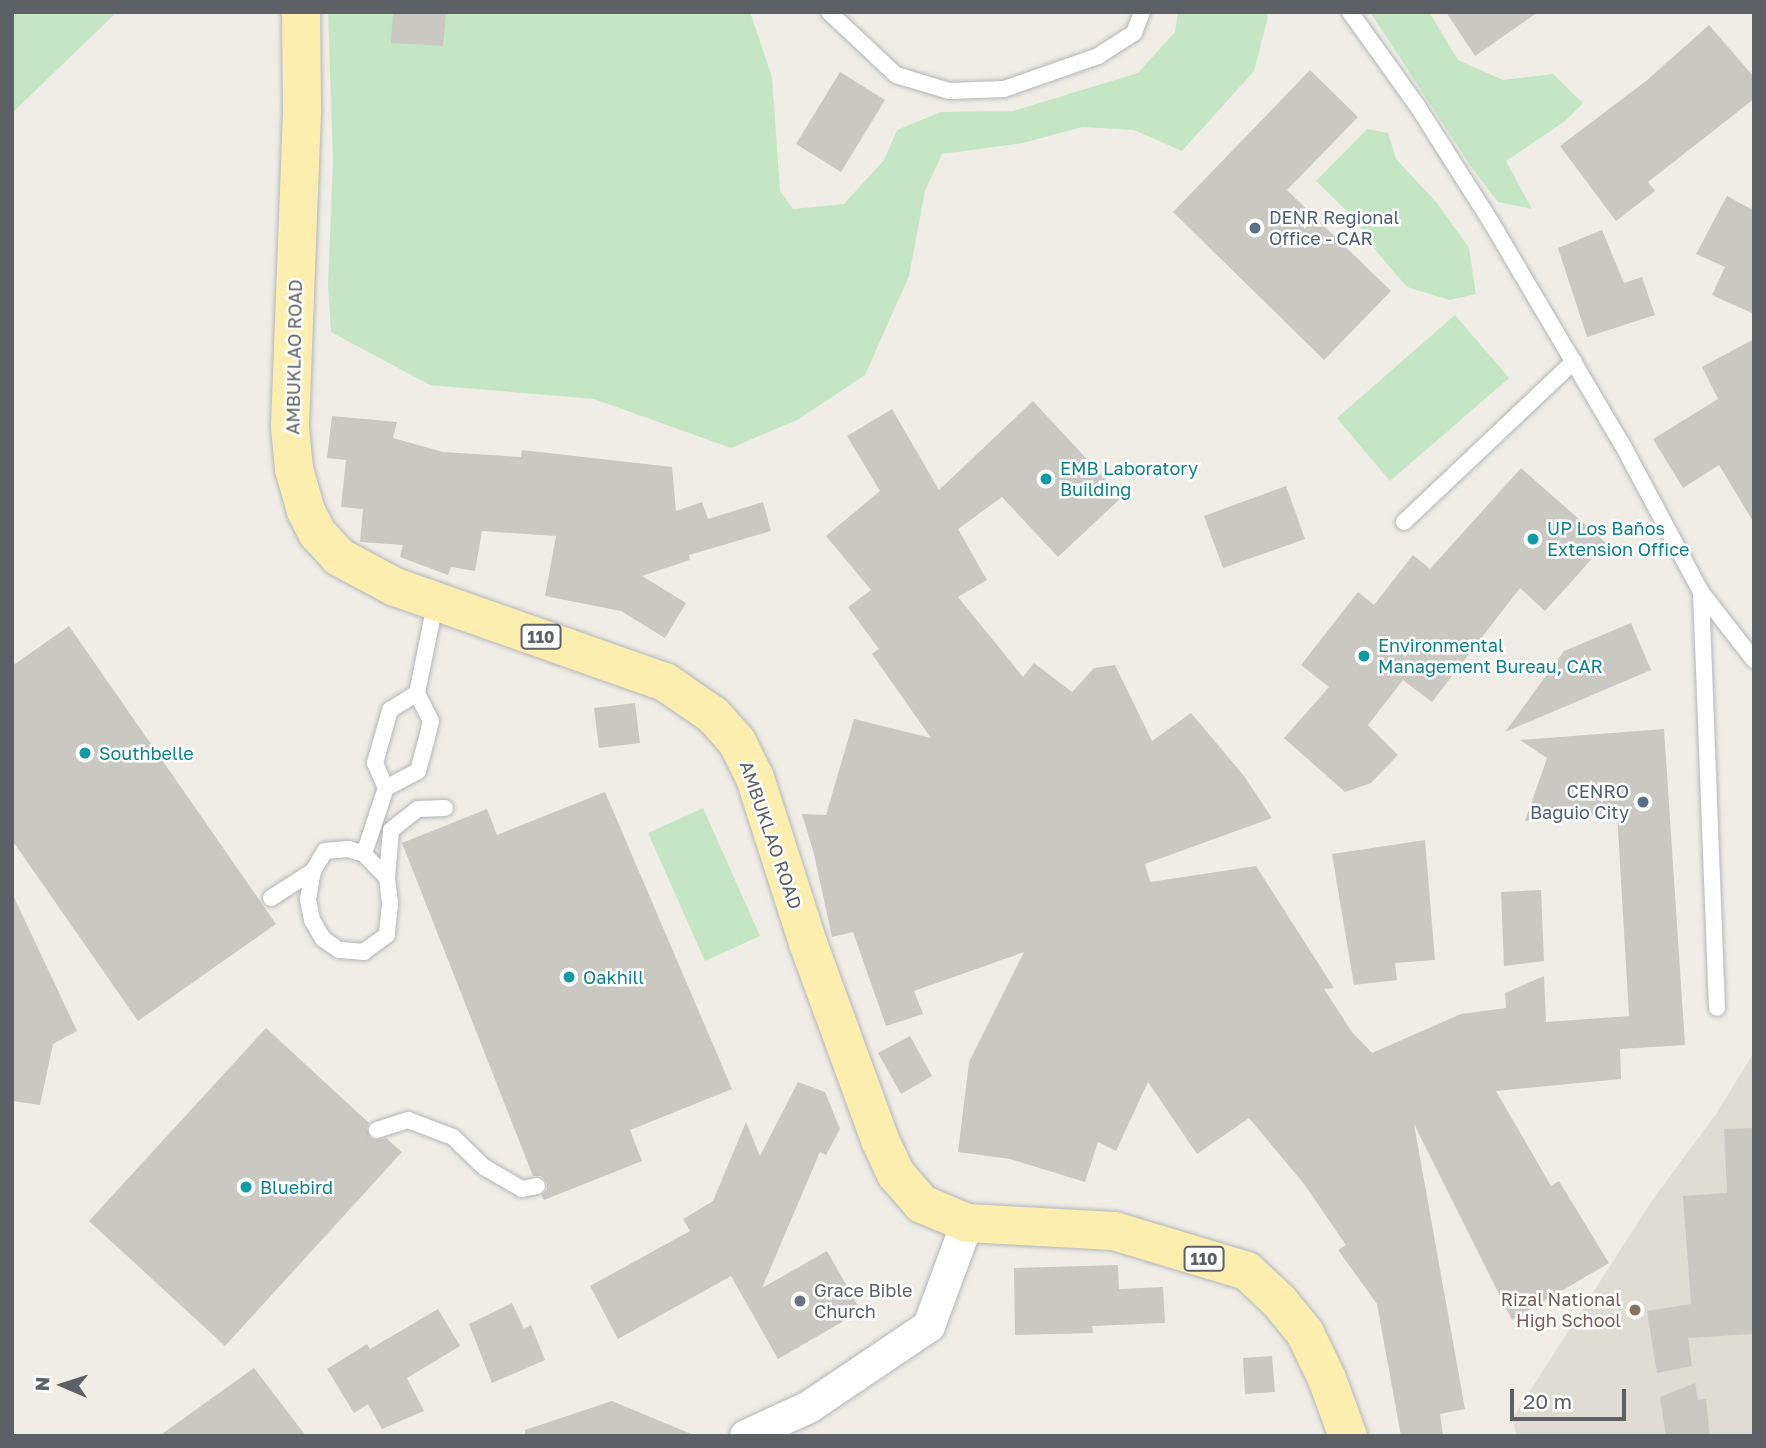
<!DOCTYPE html>
<meta charset="utf-8">
<style>
body{margin:0}
#map{position:relative;width:1766px;height:1448px;overflow:hidden;background:#efede6;font-family:"Golos Text",sans-serif}
div>[style]{position:absolute}
[style*='--x']{left:calc(var(--x)*1px);top:calc(var(--y)*1px);width:calc(var(--w)*1px);rotate:calc(var(--a)*1deg)}
.education>*{inset:0;background:#dfdcd4}
.green>*{inset:0;background:#c4e6c4}
.building>*{inset:0;background:#cac8c3}
.roads{filter:drop-shadow(0 0 2px #b3b6ba) drop-shadow(0 0 2px #b3b6ba)}
.lane>*{height:16px;margin:-8px;padding:0 8px;transform-origin:8px;border-radius:8px;background:#fff}
.street>*{height:32px;margin:-16px;padding:0 16px;transform-origin:16px;border-radius:16px;background:#fff}
.primary>*{height:38px;margin:-19px;padding:0 19px;transform-origin:19px;border-radius:19px;background:#fceeae}
.dots>*{width:19px;height:19px;translate:-50% -50%;box-sizing:border-box;border:4px solid #fff;border-radius:50%}
span{translate:-50% -50%;white-space:nowrap;text-align:center;line-height:1.15;-webkit-text-stroke:5px #fff;paint-order:stroke}
.shield-label span{padding:2px 5px;background:#fff;border:2px solid;border-radius:5px;-webkit-text-stroke-width:0}
.shield-label{font-size:16px;color:#5d6166;font-weight:700}
.service-label{font-size:18px;color:#4e5e75}
.left{translate:0 -50%;text-align:left}
.right{translate:-100% -50%;text-align:right}
.street-label{font-size:18px;color:#5d6166}
.culture-label{font-size:18px;color:#0d838f}
.worship-label{font-size:18px;color:#5b616d}
.education-label{font-size:18px;color:#785e54}
.frame{position:absolute;inset:0;border:14px solid #5d6166;pointer-events:none}
.north{position:absolute;left:28px;top:1350px;width:70px;height:70px;-webkit-text-stroke:5px #fff;paint-order:stroke;rotate:273deg;font-size:19px;font-weight:700;line-height:28px;text-align:center;color:#5d6166}
.north::after{content:'';display:block;margin:auto;width:24px;height:32px;background:#5d6166;clip-path:polygon(50% 0,100% 100%,50% 72%,0 100%)}
.scale{position:absolute;left:1510px;top:1389px;width:116px;height:32px;box-sizing:border-box;border:4px solid #5d6166;border-top:0;padding-left:9px;font-size:21px;line-height:24px;white-space:nowrap;color:#5d6166;-webkit-text-stroke:5px #fff;paint-order:stroke}
</style>
<div id="map">
<div class="education">
<div style="clip-path:polygon(1754px 1052px,1754px 1436px,1517px 1436px,1512px 1419px,1651px 1202px,1718px 1111px)"></div>
</div>
<div class="green">
<div style="clip-path:polygon(12px 12px,117px 12px,12px 113px)"></div>
<div style="clip-path:polygon(328px 12px,750px 12px,772px 77px,780px 191px,793px 209px,844px 204px,884px 160px,897px 130px,941px 112px,1013px 111px,1138px 73px,1175px 32px,1178px 12px,1266px 12px,1268px 17px,1254px 71px,1182px 151px,1134px 130px,1082px 127px,1023px 143px,942px 154px,925px 191px,909px 276px,865px 375px,797px 420px,731px 448px,594px 399px,430px 385px,331px 332px,328px 285px,333px 161px)"></div>
<div style="clip-path:polygon(1370px 12px,1429px 12px,1458px 60px,1503px 80px,1553px 74px,1583px 103px,1565px 121px,1506px 161px,1532px 209px,1498px 202px,1472px 168px)"></div>
<div style="clip-path:polygon(1367px 129px,1388px 133px,1396px 159px,1437px 203px,1469px 248px,1476px 294px,1450px 300px,1407px 287px,1377px 252px,1353px 217px,1316px 181px)"></div>
<div style="clip-path:polygon(1455px 315px,1509px 378px,1390px 481px,1337px 418px)"></div>
<div style="clip-path:polygon(703px 808px,760px 936px,705px 961px,648px 833px)"></div>
</div>
<div class="building">
<div style="clip-path:polygon(393px 12px,446px 12px,443px 46px,391px 43px)"></div>
<div style="clip-path:polygon(1446px 12px,1538px 12px,1475px 56px)"></div>
<div style="clip-path:polygon(1709px 25px,1754px 77px,1754px 99px,1648px 182px,1655px 191px,1616px 221px,1560px 146px,1646px 81px)"></div>
<div style="clip-path:polygon(1310px 70px,1358px 117px,1287px 190px,1391px 291px,1324px 360px,1173px 212px)"></div>
<div style="clip-path:polygon(840px 72px,885px 100px,841px 172px,796px 144px)"></div>
<div style="clip-path:polygon(1727px 196px,1751px 209px,1754px 204px,1754px 314px,1712px 295px,1725px 267px,1696px 254px)"></div>
<div style="clip-path:polygon(1602px 230px,1624px 283px,1642px 277px,1655px 315px,1587px 337px,1558px 248px)"></div>
<div style="clip-path:polygon(1754px 339px,1754px 523px,1719px 465px,1683px 488px,1653px 439px,1718px 399px,1702px 367px)"></div>
<div style="clip-path:polygon(1033px 401px,1122px 497px,1058px 557px,1002px 497px,958px 529px,987px 580px,958px 597px,1023px 677px,1034px 663px,1072px 692px,1094px 668px,1115px 665px,1152px 741px,1191px 713px,1244px 776px,1272px 818px,1145px 864px,1150px 882px,1256px 866px,1334px 988px,1324px 989px,1352px 1032px,1372px 1053px,1461px 1014px,1506px 1008px,1505px 993px,1544px 976px,1546px 1022px,1629px 1016px,1617px 813px,1525px 821px,1547px 758px,1520px 740px,1664px 729px,1685px 1045px,1620px 1049px,1621px 1079px,1496px 1091px,1551px 1186px,1559px 1181px,1609px 1263px,1512px 1320px,1414px 1124px,1465px 1409px,1440px 1414px,1443px 1436px,1401px 1436px,1377px 1304px,1338px 1250px,1346px 1245px,1304px 1184px,1249px 1118px,1197px 1154px,1148px 1082px,1116px 1151px,1098px 1142px,1085px 1182px,1010px 1159px,958px 1152px,969px 1062px,1024px 952px,914px 991px,923px 1014px,886px 1026px,853px 932px,832px 937px,814px 854px,802px 814px,826px 815px,854px 719px,931px 738px,872px 654px,879px 649px,848px 607px,871px 590px,826px 536px,880px 491px,847px 436px,892px 409px,939px 490px)"></div>
<div style="clip-path:polygon(332px 416px,397px 422px,393px 438px,443px 452px,521px 457px,522px 450px,672px 467px,676px 511px,702px 502px,708px 519px,763px 502px,771px 531px,689px 555px,690px 560px,642px 576px,686px 603px,665px 638px,621px 611px,545px 596px,556px 536px,482px 531px,475px 571px,451px 567px,448px 575px,400px 557px,403px 545px,360px 542px,363px 509px,341px 507px,346px 460px,327px 458px)"></div>
<div style="clip-path:polygon(1521px 468px,1606px 543px,1545px 611px,1520px 588px,1432px 702px,1403px 680px,1368px 725px,1398px 755px,1371px 783px,1345px 792px,1284px 738px,1329px 687px,1301px 665px,1358px 592px,1374px 605px,1413px 555px,1430px 569px)"></div>
<div style="clip-path:polygon(1286px 486px,1305px 539px,1223px 568px,1204px 516px)"></div>
<div style="clip-path:polygon(1631px 623px,1651px 670px,1505px 732px,1564px 651px)"></div>
<div style="clip-path:polygon(69px 626px,276px 924px,138px 1021px,12px 840px,12px 666px)"></div>
<div style="clip-path:polygon(635px 703px,640px 743px,599px 748px,594px 708px)"></div>
<div style="clip-path:polygon(605px 792px,732px 1089px,630px 1130px,642px 1161px,544px 1200px,541px 1195px,547px 1190px,547px 1183px,541px 1176px,533px 1176px,402px 843px,487px 809px,497px 835px)"></div>
<div style="clip-path:polygon(1425px 840px,1435px 960px,1395px 963px,1397px 980px,1354px 985px,1332px 854px)"></div>
<div style="clip-path:polygon(1541px 890px,1544px 961px,1504px 966px,1501px 892px)"></div>
<div style="clip-path:polygon(12px 893px,77px 1031px,53px 1044px,40px 1105px,12px 1101px)"></div>
<div style="clip-path:polygon(266px 1028px,369px 1123px,367px 1128px,370px 1137px,375px 1140px,386px 1138px,402px 1152px,225px 1346px,89px 1221px)"></div>
<div style="clip-path:polygon(910px 1036px,932px 1076px,901px 1094px,878px 1053px)"></div>
<div style="clip-path:polygon(798px 1082px,825px 1092px,840px 1129px,826px 1155px,820px 1152px,762px 1288px,827px 1251px,861px 1311px,778px 1359px,731px 1276px,618px 1339px,590px 1286px,690px 1231px,683px 1219px,713px 1201px,746px 1122px,760px 1156px)"></div>
<div style="clip-path:polygon(1754px 1128px,1754px 1334px,1688px 1338px,1692px 1366px,1657px 1373px,1647px 1311px,1691px 1304px,1683px 1196px,1727px 1193px,1724px 1129px)"></div>
<div style="clip-path:polygon(1118px 1265px,1119px 1289px,1163px 1287px,1165px 1323px,1092px 1326px,1093px 1333px,1015px 1335px,1014px 1268px)"></div>
<div style="clip-path:polygon(512px 1303px,524px 1329px,531px 1325px,545px 1360px,492px 1383px,469px 1324px)"></div>
<div style="clip-path:polygon(438px 1309px,460px 1346px,407px 1378px,424px 1411px,382px 1429px,368px 1404px,354px 1413px,327px 1369px,367px 1344px,370px 1349px)"></div>
<div style="clip-path:polygon(1272px 1356px,1275px 1392px,1245px 1394px,1243px 1358px)"></div>
<div style="clip-path:polygon(254px 1368px,306px 1436px,159px 1436px)"></div>
<div style="clip-path:polygon(1695px 1383px,1698px 1400px,1706px 1399px,1710px 1436px,1666px 1436px,1660px 1397px)"></div>
<div style="clip-path:polygon(612px 1401px,696px 1436px,525px 1436px,525px 1430px)"></div>
</div>
<div class="roads">
<div class="lane">
<div style="--x:829;--y:12;--w:92;--a:43.2"></div>
<div style="--x:896;--y:75;--w:55;--a:16.8"></div>
<div style="--x:949;--y:91;--w:55;--a:-2.1"></div>
<div style="--x:1004;--y:89;--w:100;--a:-19.3"></div>
<div style="--x:1098;--y:56;--w:43;--a:-32.6"></div>
<div style="--x:1134;--y:33;--w:22;--a:-69"></div>
<div style="--x:1350;--y:12;--w:117;--a:54.4"></div>
<div style="--x:1418;--y:107;--w:136;--a:57.6"></div>
<div style="--x:1491;--y:222;--w:258;--a:59.5"></div>
<div style="--x:1622;--y:444;--w:168;--a:61.9"></div>
<div style="--x:1701;--y:592;--w:86;--a:52.1"></div>
<div style="--x:1404;--y:522;--w:234;--a:-43.4"></div>
<div style="--x:1701;--y:592;--w:416;--a:87.8"></div>
<div style="--x:386;--y:788;--w:36;--a:-28"></div>
<div style="--x:418;--y:771;--w:30;--a:-75"></div>
<div style="--x:426;--y:742;--w:22;--a:-77"></div>
<div style="--x:431;--y:721;--w:31;--a:-117"></div>
<div style="--x:417;--y:693;--w:95;--a:-78.5"></div>
<div style="--x:348;--y:849;--w:17;--a:17"></div>
<div style="--x:364;--y:854;--w:33;--a:46"></div>
<div style="--x:387;--y:878;--w:26;--a:83"></div>
<div style="--x:390;--y:904;--w:31;--a:96"></div>
<div style="--x:387;--y:935;--w:29;--a:144"></div>
<div style="--x:364;--y:952;--w:25;--a:-175"></div>
<div style="--x:339;--y:950;--w:19;--a:-145"></div>
<div style="--x:323;--y:939;--w:22;--a:-120"></div>
<div style="--x:312;--y:920;--w:21;--a:-101"></div>
<div style="--x:308;--y:899;--w:28;--a:-80"></div>
<div style="--x:313;--y:871;--w:23;--a:-59"></div>
<div style="--x:325;--y:851;--w:23;--a:-5"></div>
<div style="--x:364;--y:854;--w:70;--a:-71.6"></div>
<div style="--x:386;--y:788;--w:27;--a:-114"></div>
<div style="--x:375;--y:763;--w:55;--a:-74.2"></div>
<div style="--x:390;--y:710;--w:32;--a:-32"></div>
<div style="--x:387;--y:878;--w:48;--a:-85.2"></div>
<div style="--x:391;--y:830;--w:34;--a:-38"></div>
<div style="--x:418;--y:809;--w:27;--a:-2"></div>
<div style="--x:271;--y:898;--w:50;--a:-32.7"></div>
<div style="--x:377;--y:1130;--w:33;--a:-18"></div>
<div style="--x:408;--y:1120;--w:48;--a:20.7"></div>
<div style="--x:453;--y:1137;--w:43;--a:44.1"></div>
<div style="--x:484;--y:1167;--w:44;--a:30.1"></div>
<div style="--x:522;--y:1189;--w:15;--a:-11"></div>
</div>
<div class="street">
<div style="--x:746;--y:1436;--w:69;--a:-24.7"></div>
<div style="--x:809;--y:1407;--w:145;--a:-34"></div>
<div style="--x:929;--y:1326;--w:110;--a:-69.7"></div>
</div>
<div class="primary">
<div style="--x:301;--y:12;--w:101;--a:89.4"></div>
<div style="--x:302;--y:113;--w:314;--a:92.2"></div>
<div style="--x:290;--y:427;--w:42;--a:84.6"></div>
<div style="--x:294;--y:469;--w:44;--a:74.1"></div>
<div style="--x:306;--y:511;--w:25;--a:63"></div>
<div style="--x:317;--y:533;--w:33;--a:47"></div>
<div style="--x:339;--y:557;--w:64;--a:28.2"></div>
<div style="--x:395;--y:587;--w:286;--a:19.4"></div>
<div style="--x:665;--y:682;--w:58;--a:34.5"></div>
<div style="--x:713;--y:715;--w:36;--a:48"></div>
<div style="--x:737;--y:742;--w:40;--a:63.4"></div>
<div style="--x:755;--y:778;--w:173;--a:72.2"></div>
<div style="--x:808;--y:943;--w:210;--a:69.9"></div>
<div style="--x:880;--y:1140;--w:38;--a:65"></div>
<div style="--x:896;--y:1174;--w:40;--a:49"></div>
<div style="--x:922;--y:1204;--w:49;--a:22.9"></div>
<div style="--x:967;--y:1223;--w:147;--a:3.1"></div>
<div style="--x:1114;--y:1231;--w:139;--a:16.7"></div>
<div style="--x:1247;--y:1271;--w:44;--a:43.2"></div>
<div style="--x:1279;--y:1301;--w:41;--a:50.9"></div>
<div style="--x:1305;--y:1333;--w:51;--a:64.4"></div>
<div style="--x:1327;--y:1379;--w:61;--a:69.8"></div>
</div>
</div>
<div class="dots">
<div style="left:1255px;top:228px;background:#5c6f8a"></div>
<div style="left:1046px;top:479px;background:#0f9aa8"></div>
<div style="left:1533px;top:539px;background:#0f9aa8"></div>
<div style="left:1364px;top:656px;background:#0f9aa8"></div>
<div style="left:85px;top:753px;background:#0f9aa8"></div>
<div style="left:1643px;top:802px;background:#5c6f8a"></div>
<div style="left:569px;top:977px;background:#0f9aa8"></div>
<div style="left:246px;top:1187px;background:#0f9aa8"></div>
<div style="left:800px;top:1301px;background:#6b7280"></div>
<div style="left:1635px;top:1310px;background:#8d6e63"></div>
</div>
<div class="shield-label">
<span style="left:541px;top:637px">110</span>
<span style="left:1204px;top:1259px">110</span>
</div>
<div class="service-label">
<span class="left" style="left:1269px;top:228px">DENR Regional<br>Office - CAR</span>
<span class="right" style="left:1629px;top:802px">CENRO<br>Baguio City</span>
</div>
<div class="street-label">
<span style="left:294px;top:357px;rotate:-89deg">AMBUKLAO ROAD</span>
<span style="left:771px;top:835px;rotate:71deg">AMBUKLAO ROAD</span>
</div>
<div class="culture-label">
<span class="left" style="left:1060px;top:479px">EMB Laboratory<br>Building</span>
<span class="left" style="left:1547px;top:539px">UP Los Baños<br>Extension Office</span>
<span class="left" style="left:1378px;top:656px">Environmental<br>Management Bureau, CAR</span>
<span class="left" style="left:99px;top:753px">Southbelle</span>
<span class="left" style="left:583px;top:977px">Oakhill</span>
<span class="left" style="left:260px;top:1187px">Bluebird</span>
</div>
<div class="worship-label">
<span class="left" style="left:814px;top:1301px">Grace Bible<br>Church</span>
</div>
<div class="education-label">
<span class="right" style="left:1621px;top:1310px">Rizal National<br>High School</span>
</div>
<div class="frame"></div>
<div class="north">N</div>
<div class="scale">20 m</div>
</div>
